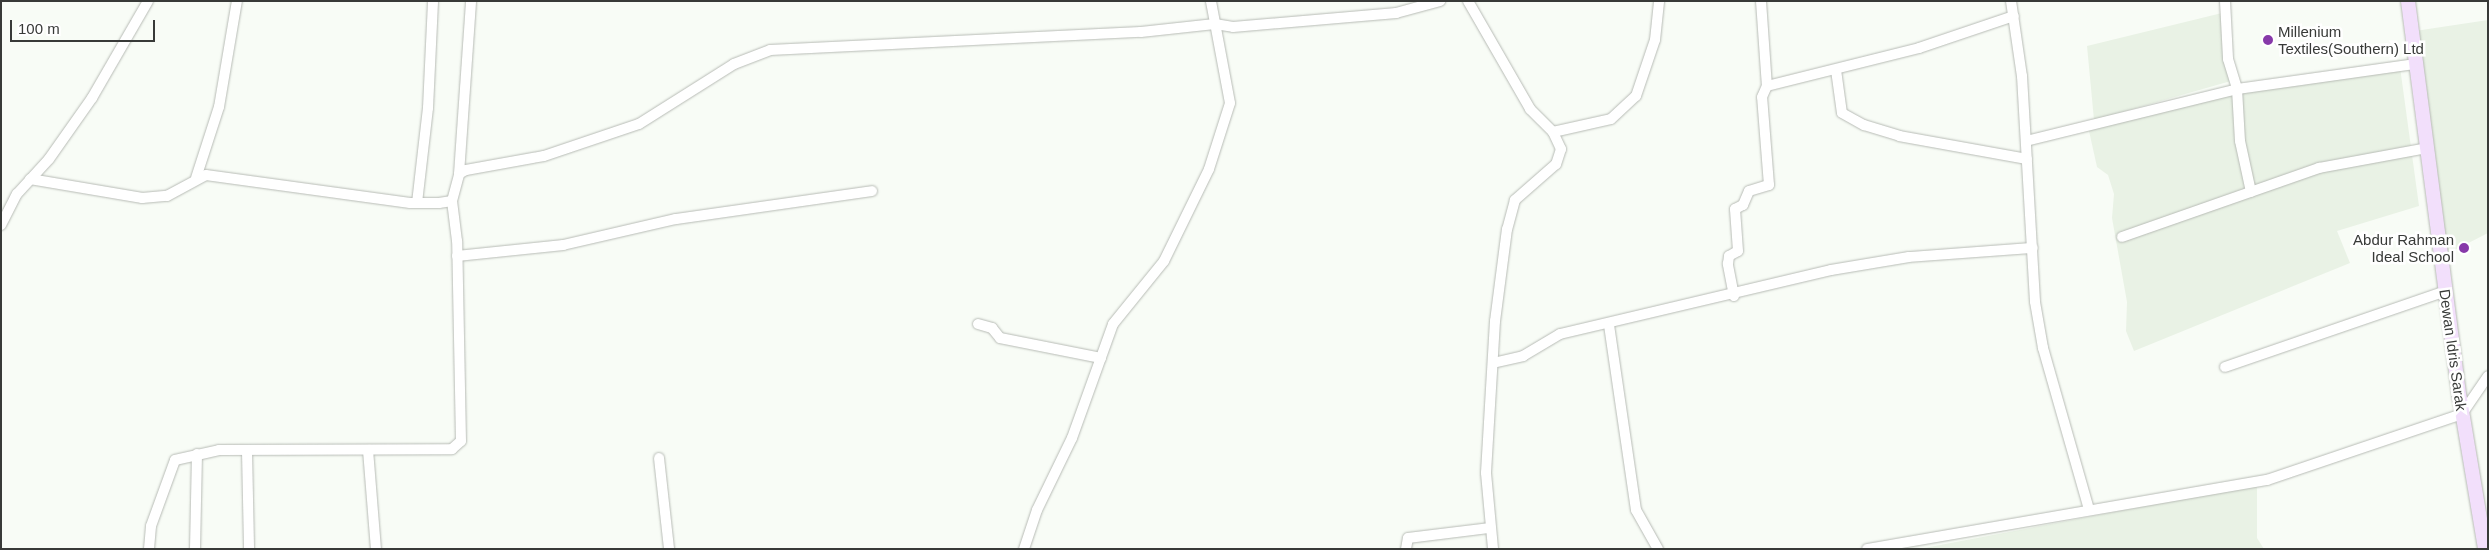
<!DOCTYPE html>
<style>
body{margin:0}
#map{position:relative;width:2489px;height:550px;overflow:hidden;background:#f8fcf6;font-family:Arial,sans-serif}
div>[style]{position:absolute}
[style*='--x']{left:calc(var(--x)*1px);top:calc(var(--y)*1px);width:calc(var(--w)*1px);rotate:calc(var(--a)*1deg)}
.built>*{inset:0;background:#e9f2e5}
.roads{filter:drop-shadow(0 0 1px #b7bbb5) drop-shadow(0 0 1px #b7bbb5)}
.minor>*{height:10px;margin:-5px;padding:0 5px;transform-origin:5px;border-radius:5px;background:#fff}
.secondary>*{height:14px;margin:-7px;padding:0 7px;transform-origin:7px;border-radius:7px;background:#f2dffb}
.dots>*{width:14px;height:14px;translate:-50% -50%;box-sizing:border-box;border:2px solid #fff;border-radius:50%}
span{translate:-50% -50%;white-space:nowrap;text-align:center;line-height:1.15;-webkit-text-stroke:5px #fff;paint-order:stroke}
.poi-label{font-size:15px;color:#383a38}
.left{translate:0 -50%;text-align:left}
.right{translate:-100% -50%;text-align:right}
.street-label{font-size:15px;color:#383a38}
.frame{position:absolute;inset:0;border:2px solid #383a38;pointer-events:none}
.scale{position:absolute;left:10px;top:20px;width:145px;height:22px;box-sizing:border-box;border:2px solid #383a38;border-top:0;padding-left:6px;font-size:15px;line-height:18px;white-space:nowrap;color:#383a38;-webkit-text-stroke:4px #fff;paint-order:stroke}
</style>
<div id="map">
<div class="built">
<div style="clip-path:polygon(2222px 13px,2231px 81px,2094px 120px,2087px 46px)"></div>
<div style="clip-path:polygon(2488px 20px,2488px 233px,2441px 257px,2415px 31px)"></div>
<div style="clip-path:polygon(2400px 67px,2419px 206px,2337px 231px,2350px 263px,2134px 351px,2126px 331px,2127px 302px,2112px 218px,2114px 194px,2108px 175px,2097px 167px,2089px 131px,2216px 92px)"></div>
<div style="clip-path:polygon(2257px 485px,2257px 538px,2264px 549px,1919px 549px)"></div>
</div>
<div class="roads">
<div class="minor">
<div style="--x:1468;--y:1;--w:125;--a:60.1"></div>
<div style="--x:1530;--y:109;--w:33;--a:45"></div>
<div style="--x:1553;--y:132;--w:19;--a:65"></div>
<div style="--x:1561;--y:149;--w:16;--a:108"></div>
<div style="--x:1556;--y:164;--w:55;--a:138.7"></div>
<div style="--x:1515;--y:200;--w:30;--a:105"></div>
<div style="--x:1507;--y:229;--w:93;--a:97.4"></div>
<div style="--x:1495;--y:321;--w:152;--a:93.4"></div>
<div style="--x:1486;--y:473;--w:76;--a:84.7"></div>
<div style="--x:1761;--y:1;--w:85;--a:86"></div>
<div style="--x:2011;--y:1;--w:76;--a:81.7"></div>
<div style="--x:2022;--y:76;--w:226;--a:86.7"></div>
<div style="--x:2035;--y:302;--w:47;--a:80.1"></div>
<div style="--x:2043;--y:348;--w:167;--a:74.1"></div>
<div style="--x:2225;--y:1;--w:58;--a:87"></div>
<div style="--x:2228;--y:59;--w:31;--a:73"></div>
<div style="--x:2237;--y:89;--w:52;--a:86.7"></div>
<div style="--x:2240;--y:141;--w:52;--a:77.8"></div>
<div style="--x:1836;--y:70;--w:43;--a:82.1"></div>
<div style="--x:1842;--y:113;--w:25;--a:29"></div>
<div style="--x:1864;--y:125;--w:37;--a:17"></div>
<div style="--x:1899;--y:136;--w:130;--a:10.2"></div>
<div style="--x:1553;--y:132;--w:59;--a:-12.6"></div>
<div style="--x:1611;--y:119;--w:34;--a:-43"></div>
<div style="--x:1636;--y:96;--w:59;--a:-71.3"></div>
<div style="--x:1655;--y:40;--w:39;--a:-84"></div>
<div style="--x:2026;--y:141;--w:217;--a:-13.8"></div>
<div style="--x:2237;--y:89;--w:181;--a:-8"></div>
<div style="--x:459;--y:174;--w:173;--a:-86"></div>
<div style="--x:196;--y:178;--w:75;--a:-72.1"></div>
<div style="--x:219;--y:107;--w:108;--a:-80.4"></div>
<div style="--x:30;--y:179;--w:114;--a:9.6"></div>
<div style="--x:142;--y:198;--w:25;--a:-5"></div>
<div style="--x:167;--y:196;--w:44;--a:-28.3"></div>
<div style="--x:206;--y:175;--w:206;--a:7.8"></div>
<div style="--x:410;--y:203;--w:29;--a:0"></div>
<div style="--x:439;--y:203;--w:13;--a:-9"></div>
<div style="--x:452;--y:201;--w:28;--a:-75"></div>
<div style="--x:459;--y:174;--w:8;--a:-30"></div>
<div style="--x:466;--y:170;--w:79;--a:-10.2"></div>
<div style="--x:544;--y:156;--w:100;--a:-18.6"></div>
<div style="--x:639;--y:124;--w:112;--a:-32.3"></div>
<div style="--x:734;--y:64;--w:39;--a:-21"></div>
<div style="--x:770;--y:50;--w:371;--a:-2.8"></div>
<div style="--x:1141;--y:32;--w:74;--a:-6.2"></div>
<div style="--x:1215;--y:24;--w:18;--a:9"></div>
<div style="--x:1233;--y:27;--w:164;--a:-4.9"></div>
<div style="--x:1396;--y:13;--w:46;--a:-15.3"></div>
<div style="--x:417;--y:203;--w:96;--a:-83.4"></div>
<div style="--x:428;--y:108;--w:107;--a:-87.3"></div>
<div style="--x:1;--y:225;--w:35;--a:-63"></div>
<div style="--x:17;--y:194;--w:47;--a:-47.6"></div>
<div style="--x:49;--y:159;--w:75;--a:-54.8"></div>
<div style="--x:92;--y:98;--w:112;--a:-60"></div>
<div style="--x:2122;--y:237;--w:209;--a:-19.3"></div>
<div style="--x:2319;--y:168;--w:110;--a:-10.5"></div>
<div style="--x:457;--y:256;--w:107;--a:-5.9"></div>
<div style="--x:563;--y:245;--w:116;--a:-13"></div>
<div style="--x:676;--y:219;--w:198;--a:-8.1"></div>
<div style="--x:1734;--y:296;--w:33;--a:-101"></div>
<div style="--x:1728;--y:264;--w:8;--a:-83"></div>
<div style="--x:1729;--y:256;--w:10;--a:-29"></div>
<div style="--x:1738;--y:251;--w:42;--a:-94.1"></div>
<div style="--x:1735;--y:209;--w:9;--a:-27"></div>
<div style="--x:1743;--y:205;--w:15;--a:-67"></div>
<div style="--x:1749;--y:191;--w:21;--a:-17"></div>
<div style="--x:1769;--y:185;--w:88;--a:-94.5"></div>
<div style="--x:1762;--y:97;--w:12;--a:-66"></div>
<div style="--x:1767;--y:86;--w:157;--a:-14"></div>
<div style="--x:1919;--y:48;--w:100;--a:-18.6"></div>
<div style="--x:978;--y:324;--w:15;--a:16"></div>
<div style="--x:992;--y:328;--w:13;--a:51"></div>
<div style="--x:1000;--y:338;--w:103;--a:11.2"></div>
<div style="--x:1609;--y:325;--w:187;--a:81.7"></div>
<div style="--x:1636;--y:510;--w:45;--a:60.6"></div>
<div style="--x:1493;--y:363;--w:31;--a:-13"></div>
<div style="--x:1523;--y:356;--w:43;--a:-30.7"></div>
<div style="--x:1560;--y:334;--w:278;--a:-13.3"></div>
<div style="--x:1831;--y:270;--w:79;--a:-9.5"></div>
<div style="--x:1909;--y:257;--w:124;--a:-4.2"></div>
<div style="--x:2225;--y:367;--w:234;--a:-19"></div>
<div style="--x:368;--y:450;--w:99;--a:85.4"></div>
<div style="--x:247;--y:451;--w:98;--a:88.8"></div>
<div style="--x:659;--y:458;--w:92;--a:83.7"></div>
<div style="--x:149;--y:549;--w:23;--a:-85"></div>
<div style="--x:151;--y:526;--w:70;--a:-70"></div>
<div style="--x:175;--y:460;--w:45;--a:-12.8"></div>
<div style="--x:219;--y:450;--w:233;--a:-0.2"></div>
<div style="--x:452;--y:449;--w:12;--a:-42"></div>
<div style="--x:461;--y:441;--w:200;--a:-91.1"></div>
<div style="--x:457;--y:241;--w:40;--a:-97.1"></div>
<div style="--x:195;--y:549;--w:95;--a:-88.8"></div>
<div style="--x:1024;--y:549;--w:41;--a:-71.6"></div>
<div style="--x:1037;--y:510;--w:80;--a:-64.1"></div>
<div style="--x:1072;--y:438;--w:121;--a:-70.2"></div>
<div style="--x:1113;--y:324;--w:81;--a:-51"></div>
<div style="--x:1164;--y:261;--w:102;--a:-63.9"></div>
<div style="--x:1209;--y:169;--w:69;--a:-72.3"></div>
<div style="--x:1230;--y:103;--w:104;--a:-100.6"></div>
<div style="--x:1406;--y:549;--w:11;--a:-80"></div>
<div style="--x:1408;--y:538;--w:83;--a:-7"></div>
<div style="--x:1867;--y:549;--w:406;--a:-9.8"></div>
<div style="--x:2267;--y:480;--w:206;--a:-18.7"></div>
<div style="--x:2462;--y:414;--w:46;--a:-55.6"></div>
</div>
<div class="secondary">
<div style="--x:2408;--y:1;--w:401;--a:82.6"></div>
<div style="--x:2460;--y:399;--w:152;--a:80.5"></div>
</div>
</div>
<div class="dots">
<div style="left:2268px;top:40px;background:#8739a9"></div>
<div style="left:2464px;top:248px;background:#8739a9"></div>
</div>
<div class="poi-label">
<span class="left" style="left:2278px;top:40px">Millenium<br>Textiles(Southern) Ltd</span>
<span class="right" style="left:2454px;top:248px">Abdur Rahman<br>Ideal School</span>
</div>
<div class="street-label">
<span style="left:2453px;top:350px;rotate:82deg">Dewan Idris Sarak</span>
</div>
<div class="frame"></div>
<div class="scale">100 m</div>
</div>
